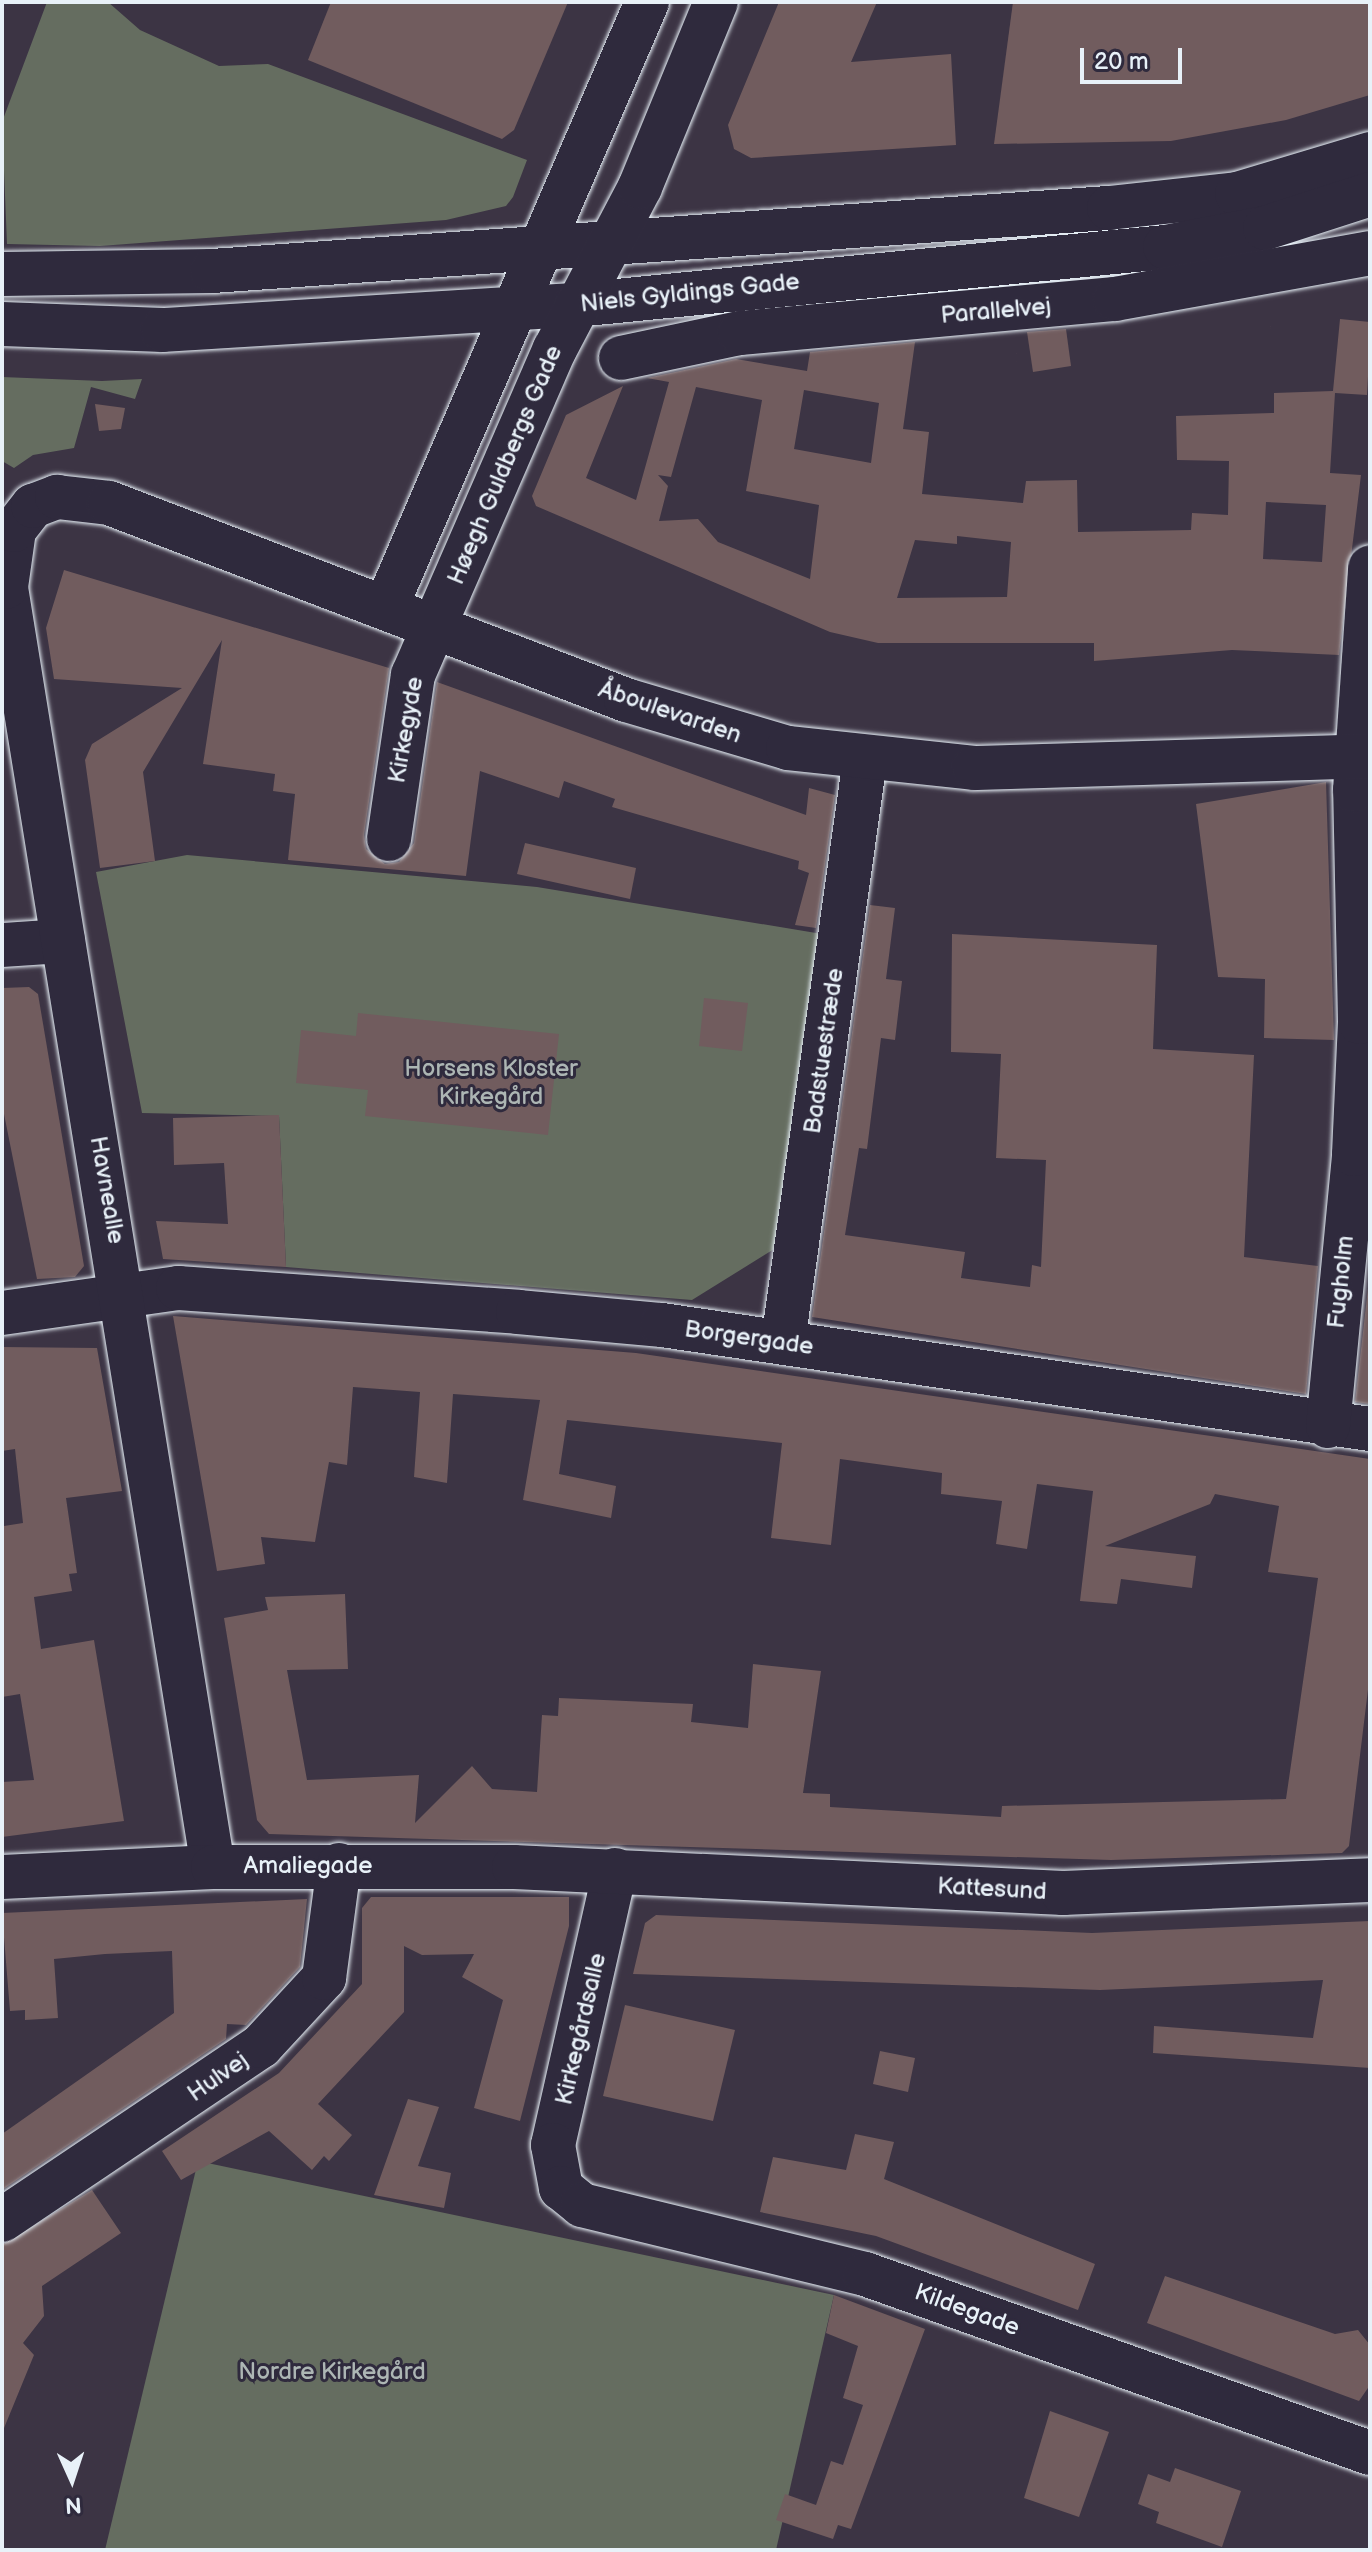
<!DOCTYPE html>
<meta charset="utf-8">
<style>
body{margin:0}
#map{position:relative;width:1372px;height:2552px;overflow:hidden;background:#3c3444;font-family:"Balsamiq Sans",sans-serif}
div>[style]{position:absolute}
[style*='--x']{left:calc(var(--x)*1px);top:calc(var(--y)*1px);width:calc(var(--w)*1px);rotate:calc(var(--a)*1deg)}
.green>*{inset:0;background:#656d60}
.building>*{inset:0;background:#715c5e}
.roads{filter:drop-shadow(0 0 2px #e8f1f8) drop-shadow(0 0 2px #e8f1f8)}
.minor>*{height:44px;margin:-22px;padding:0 22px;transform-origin:22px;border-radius:22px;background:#2f2a3d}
span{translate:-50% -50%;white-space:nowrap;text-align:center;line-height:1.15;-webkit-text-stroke:6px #2f2a3d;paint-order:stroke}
.street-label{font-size:24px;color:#e8f1f8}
.park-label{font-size:24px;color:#adb6b4}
.frame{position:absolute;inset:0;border:4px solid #e8f1f8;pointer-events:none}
.north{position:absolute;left:32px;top:2440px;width:80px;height:80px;-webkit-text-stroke:6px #2f2a3d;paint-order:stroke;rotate:177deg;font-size:22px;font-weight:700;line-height:32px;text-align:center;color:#e8f1f8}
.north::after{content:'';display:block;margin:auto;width:28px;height:36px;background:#e8f1f8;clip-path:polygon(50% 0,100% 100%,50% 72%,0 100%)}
.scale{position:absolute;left:1080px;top:48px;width:102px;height:36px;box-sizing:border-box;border:4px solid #e8f1f8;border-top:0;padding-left:10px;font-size:24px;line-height:28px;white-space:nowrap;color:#e8f1f8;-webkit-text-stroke:6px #2f2a3d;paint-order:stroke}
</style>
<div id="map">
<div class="green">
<div style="clip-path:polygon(47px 2px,108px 2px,140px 30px,219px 66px,268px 64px,527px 160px,513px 197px,506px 206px,446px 220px,100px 246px,7px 244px,2px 122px)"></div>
<div style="clip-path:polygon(2px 377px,102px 381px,142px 379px,135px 399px,91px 387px,74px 448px,33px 455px,14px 468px,2px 461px)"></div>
<div style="clip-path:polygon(187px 855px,537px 887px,828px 935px,787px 1241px,692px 1300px,286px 1267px,279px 1116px,142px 1113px,96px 872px)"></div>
<div style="clip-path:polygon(198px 2161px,834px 2295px,776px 2550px,105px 2550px)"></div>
</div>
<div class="building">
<div style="clip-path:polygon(331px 2px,568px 2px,514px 130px,502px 139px,308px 60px)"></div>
<div style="clip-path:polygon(779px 2px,877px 2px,851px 62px,951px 54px,956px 145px,751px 158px,734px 149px,728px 125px)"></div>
<div style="clip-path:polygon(1013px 2px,1370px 2px,1370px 95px,1286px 120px,1171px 141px,994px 144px)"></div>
<div style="clip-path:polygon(evenodd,1340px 319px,1370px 322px,1370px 340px,1367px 395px,1335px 393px,1330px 473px,1361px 475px,1339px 655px,1232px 650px,1094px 661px,1094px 643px,878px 643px,830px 632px,536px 506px,532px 496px,566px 415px,623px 386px,586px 478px,636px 500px,669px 382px,647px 378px,736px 359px,807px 371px,810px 352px,915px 342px,903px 429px,929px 432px,922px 494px,1023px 503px,1026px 481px,1077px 480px,1078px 532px,1191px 530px,1192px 513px,1228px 515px,1229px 461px,1177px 460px,1176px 416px,1274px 413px,1274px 393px,1333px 391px,1340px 319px,696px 387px,762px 400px,746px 491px,819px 505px,810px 579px,718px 542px,698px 519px,659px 521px,668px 486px,658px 475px,671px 477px,696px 387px,1340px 319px,804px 390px,879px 403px,871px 463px,794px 449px,804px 390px,1340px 319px,1266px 502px,1326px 505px,1322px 562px,1263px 559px,1266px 502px,1340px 319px,957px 536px,1011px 542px,1007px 597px,897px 598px,915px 540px,957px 544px,957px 536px)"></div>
<div style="clip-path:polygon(1066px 329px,1071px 366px,1033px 372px,1027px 332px)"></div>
<div style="clip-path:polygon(95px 404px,125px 408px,121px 429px,99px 431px)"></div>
<div style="clip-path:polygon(64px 570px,389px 668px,364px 835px,366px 849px,385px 864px,399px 862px,414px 843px,437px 682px,806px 815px,809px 788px,835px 795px,816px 928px,795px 925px,809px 873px,798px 869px,799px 861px,612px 807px,615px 799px,564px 781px,559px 798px,480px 771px,466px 876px,288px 860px,295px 794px,273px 791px,275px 774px,203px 764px,222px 640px,143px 772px,155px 861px,100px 868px,85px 760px,92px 744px,182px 688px,54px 679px,46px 628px)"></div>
<div style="clip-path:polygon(1326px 782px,1334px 1040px,1264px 1038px,1265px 979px,1218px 977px,1196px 804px)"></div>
<div style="clip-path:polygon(525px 843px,636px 868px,630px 899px,517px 874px)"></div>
<div style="clip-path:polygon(870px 905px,895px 908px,886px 979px,902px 981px,895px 1040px,881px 1038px,867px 1149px,859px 1148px,845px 1235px,965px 1252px,961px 1278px,1030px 1287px,1032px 1265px,1041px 1267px,1046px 1160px,996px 1158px,1001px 1054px,951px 1052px,952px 934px,1157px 945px,1153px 1049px,1254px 1055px,1244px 1257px,1318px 1266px,1306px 1394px,812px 1317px)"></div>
<div style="clip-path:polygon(29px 987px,38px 994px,84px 1266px,75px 1277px,37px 1279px,2px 1104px,2px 988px)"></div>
<div style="clip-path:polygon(704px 998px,748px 1003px,742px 1051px,699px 1046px)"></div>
<div style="clip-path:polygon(358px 1013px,559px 1034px,548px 1135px,365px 1116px,368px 1090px,296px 1083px,301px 1030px,356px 1036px)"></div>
<div style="clip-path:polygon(279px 1115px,286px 1267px,163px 1259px,156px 1221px,228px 1224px,224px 1163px,174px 1165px,173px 1118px)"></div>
<div style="clip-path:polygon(1370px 1271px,1370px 1404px,1355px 1402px)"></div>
<div style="clip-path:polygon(173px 1316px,636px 1353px,1370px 1459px,1370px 1673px,1349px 1846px,1342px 1853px,1111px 1860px,269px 1834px,257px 1820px,224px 1618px,268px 1610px,265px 1597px,345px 1594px,348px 1669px,287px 1670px,307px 1780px,419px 1775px,415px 1823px,472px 1766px,492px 1789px,537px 1792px,542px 1715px,558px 1716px,559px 1698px,693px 1704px,691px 1722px,748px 1728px,753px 1664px,821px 1671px,803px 1793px,830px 1794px,830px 1807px,1001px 1817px,1002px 1806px,1286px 1799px,1318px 1578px,1268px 1572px,1279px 1506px,1215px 1494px,1210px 1504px,1105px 1546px,1196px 1556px,1192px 1588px,1121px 1579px,1117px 1604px,1080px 1601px,1093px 1491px,1037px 1484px,1027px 1549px,996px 1544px,1002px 1501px,941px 1494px,942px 1473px,840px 1459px,831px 1545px,771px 1538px,782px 1443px,567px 1420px,559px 1474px,616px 1486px,611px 1518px,523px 1500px,540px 1400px,453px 1394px,447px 1483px,414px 1477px,420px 1392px,353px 1387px,347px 1465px,329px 1462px,315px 1542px,261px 1537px,265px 1564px,217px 1571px)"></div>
<div style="clip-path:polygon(2px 1347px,97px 1348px,122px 1491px,66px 1498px,77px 1573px,69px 1574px,72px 1591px,34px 1597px,41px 1649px,94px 1640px,124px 1821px,2px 1837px,2px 1782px,34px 1780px,20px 1694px,2px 1697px,4px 1526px,23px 1523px,15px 1449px,2px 1451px)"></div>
<div style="clip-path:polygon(371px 1897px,569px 1897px,569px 1926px,520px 2121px,474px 2108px,503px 2000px,462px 1977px,474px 1954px,422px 1955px,404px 1946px,404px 2012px,318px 2104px,352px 2135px,329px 2161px,324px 2156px,312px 2170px,269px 2131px,181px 2180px,162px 2151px,279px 2073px,362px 1984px,362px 1908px)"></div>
<div style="clip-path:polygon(307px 1899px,300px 1967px,246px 2025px,227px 2024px,226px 2039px,2px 2190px,2px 2134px,174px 2013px,172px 1951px,105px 1954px,54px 1959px,58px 2018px,25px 2020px,25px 2010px,10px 2011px,2px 1913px)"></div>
<div style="clip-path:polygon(656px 1915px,1092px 1933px,1370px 1921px,1370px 2068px,1153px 2053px,1154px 2026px,1313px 2038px,1323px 1980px,1100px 1990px,633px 1974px,645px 1923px)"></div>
<div style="clip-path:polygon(625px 2005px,735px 2030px,713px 2121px,603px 2096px)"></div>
<div style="clip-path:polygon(880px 2051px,915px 2058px,908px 2092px,873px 2084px)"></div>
<div style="clip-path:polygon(408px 2099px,439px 2107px,418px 2166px,451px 2173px,444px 2208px,374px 2195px)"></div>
<div style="clip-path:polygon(855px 2134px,894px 2142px,884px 2179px,1095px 2264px,1078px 2310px,876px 2236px,760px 2212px,773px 2157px,846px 2170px)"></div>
<div style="clip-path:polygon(92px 2190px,121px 2233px,42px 2286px,44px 2316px,23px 2343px,34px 2355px,2px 2433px,2px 2245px)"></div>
<div style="clip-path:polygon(1165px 2276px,1335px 2334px,1358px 2330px,1370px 2345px,1370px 2385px,1359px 2401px,1147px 2323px)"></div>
<div style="clip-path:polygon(834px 2295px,925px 2329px,851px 2529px,838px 2525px,833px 2539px,776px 2520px,785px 2494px,816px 2505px,831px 2461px,843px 2465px,863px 2405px,843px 2398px,858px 2346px,826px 2333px)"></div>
<div style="clip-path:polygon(1050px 2411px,1109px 2432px,1079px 2517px,1024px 2498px)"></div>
<div style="clip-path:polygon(1175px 2468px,1241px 2491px,1222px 2547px,1156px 2523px,1159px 2512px,1138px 2504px,1148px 2474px,1170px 2482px)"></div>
</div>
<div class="roads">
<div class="minor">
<div style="--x:2;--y:274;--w:210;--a:-0.8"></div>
<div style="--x:212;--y:271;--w:899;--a:-4.02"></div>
<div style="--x:1109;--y:208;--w:129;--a:-6.2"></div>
<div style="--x:1237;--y:194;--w:139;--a:-16.7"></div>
<div style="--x:2;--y:324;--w:161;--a:2.1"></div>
<div style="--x:163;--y:330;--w:414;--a:-3.5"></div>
<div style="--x:576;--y:305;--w:592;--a:-5.62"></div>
<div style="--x:1165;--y:247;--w:102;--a:-10.8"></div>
<div style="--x:1265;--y:228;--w:110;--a:-17.9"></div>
<div style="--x:621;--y:358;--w:122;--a:-11.9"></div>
<div style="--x:740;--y:333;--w:377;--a:-5.2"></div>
<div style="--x:1115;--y:299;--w:259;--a:-10.2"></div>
<div style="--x:386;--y:607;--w:659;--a:-66.66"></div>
<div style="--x:389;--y:839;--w:166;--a:-81.7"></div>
<div style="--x:413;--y:675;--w:356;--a:-66.5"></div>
<div style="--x:555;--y:349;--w:183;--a:-62.3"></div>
<div style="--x:640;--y:187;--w:200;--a:-67.7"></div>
<div style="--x:2;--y:945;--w:61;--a:-3.8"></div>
<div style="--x:2;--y:1313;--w:178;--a:-8.1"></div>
<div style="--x:178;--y:1288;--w:341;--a:4"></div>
<div style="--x:518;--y:1312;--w:145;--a:5.2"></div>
<div style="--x:662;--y:1325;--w:716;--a:8.36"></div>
<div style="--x:783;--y:1342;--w:589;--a:-81.99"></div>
<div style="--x:1328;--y:1426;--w:273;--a:-84.5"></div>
<div style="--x:1354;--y:1154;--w:132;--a:-87.4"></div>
<div style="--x:1360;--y:1022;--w:232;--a:-91.2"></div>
<div style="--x:1355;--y:790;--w:223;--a:-86.1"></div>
<div style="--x:213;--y:1867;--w:1297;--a:-99.19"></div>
<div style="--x:6;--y:587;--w:58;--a:-82"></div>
<div style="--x:14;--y:530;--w:31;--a:-52"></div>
<div style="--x:33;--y:506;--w:26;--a:-21"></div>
<div style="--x:57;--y:497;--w:52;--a:6.6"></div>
<div style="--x:109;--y:503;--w:553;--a:20.86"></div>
<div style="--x:626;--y:700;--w:169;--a:16.5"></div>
<div style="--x:788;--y:748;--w:187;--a:6.1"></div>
<div style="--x:974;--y:768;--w:396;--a:-1.7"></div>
<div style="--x:615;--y:1870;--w:282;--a:102.7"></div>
<div style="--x:553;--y:2145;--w:44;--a:79.5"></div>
<div style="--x:561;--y:2188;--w:27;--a:39"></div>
<div style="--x:582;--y:2205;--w:291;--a:13.7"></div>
<div style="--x:865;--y:2274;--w:536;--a:19.52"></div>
<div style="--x:2;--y:1877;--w:211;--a:-2.7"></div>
<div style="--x:213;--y:1867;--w:301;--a:0"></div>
<div style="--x:514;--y:1867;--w:550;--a:2.71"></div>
<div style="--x:1063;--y:1893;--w:307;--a:-2.4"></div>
<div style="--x:2;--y:2220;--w:312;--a:-33.9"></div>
<div style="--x:261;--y:2046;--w:93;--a:-47.2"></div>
<div style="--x:324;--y:1978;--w:114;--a:-82.4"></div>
</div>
</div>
<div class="street-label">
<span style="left:690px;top:293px;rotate:-6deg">Niels Gyldings Gade</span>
<span style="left:996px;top:311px;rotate:-5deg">Parallelvej</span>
<span style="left:505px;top:465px;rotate:-67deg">Høegh Guldbergs Gade</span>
<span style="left:670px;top:712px;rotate:19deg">Åboulevarden</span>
<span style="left:406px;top:730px;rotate:-80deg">Kirkegyde</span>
<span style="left:824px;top:1051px;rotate:-82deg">Badstuestræde</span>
<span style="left:107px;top:1190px;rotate:80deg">Havnealle</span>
<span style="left:1341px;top:1282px;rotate:-84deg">Fugholm</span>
<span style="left:749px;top:1338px;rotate:8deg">Borgergade</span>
<span style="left:308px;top:1866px">Amaliegade</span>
<span style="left:992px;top:1889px;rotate:3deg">Kattesund</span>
<span style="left:581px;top:2029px;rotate:-77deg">Kirkegårdsalle</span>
<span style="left:218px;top:2077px;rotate:-35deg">Hulvej</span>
<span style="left:967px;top:2310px;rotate:20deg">Kildegade</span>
</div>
<div class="park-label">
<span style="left:491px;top:1083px">Horsens Kloster<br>Kirkegård</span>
<span style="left:332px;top:2372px">Nordre Kirkegård</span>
</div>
<div class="frame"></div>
<div class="north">N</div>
<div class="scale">20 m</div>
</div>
